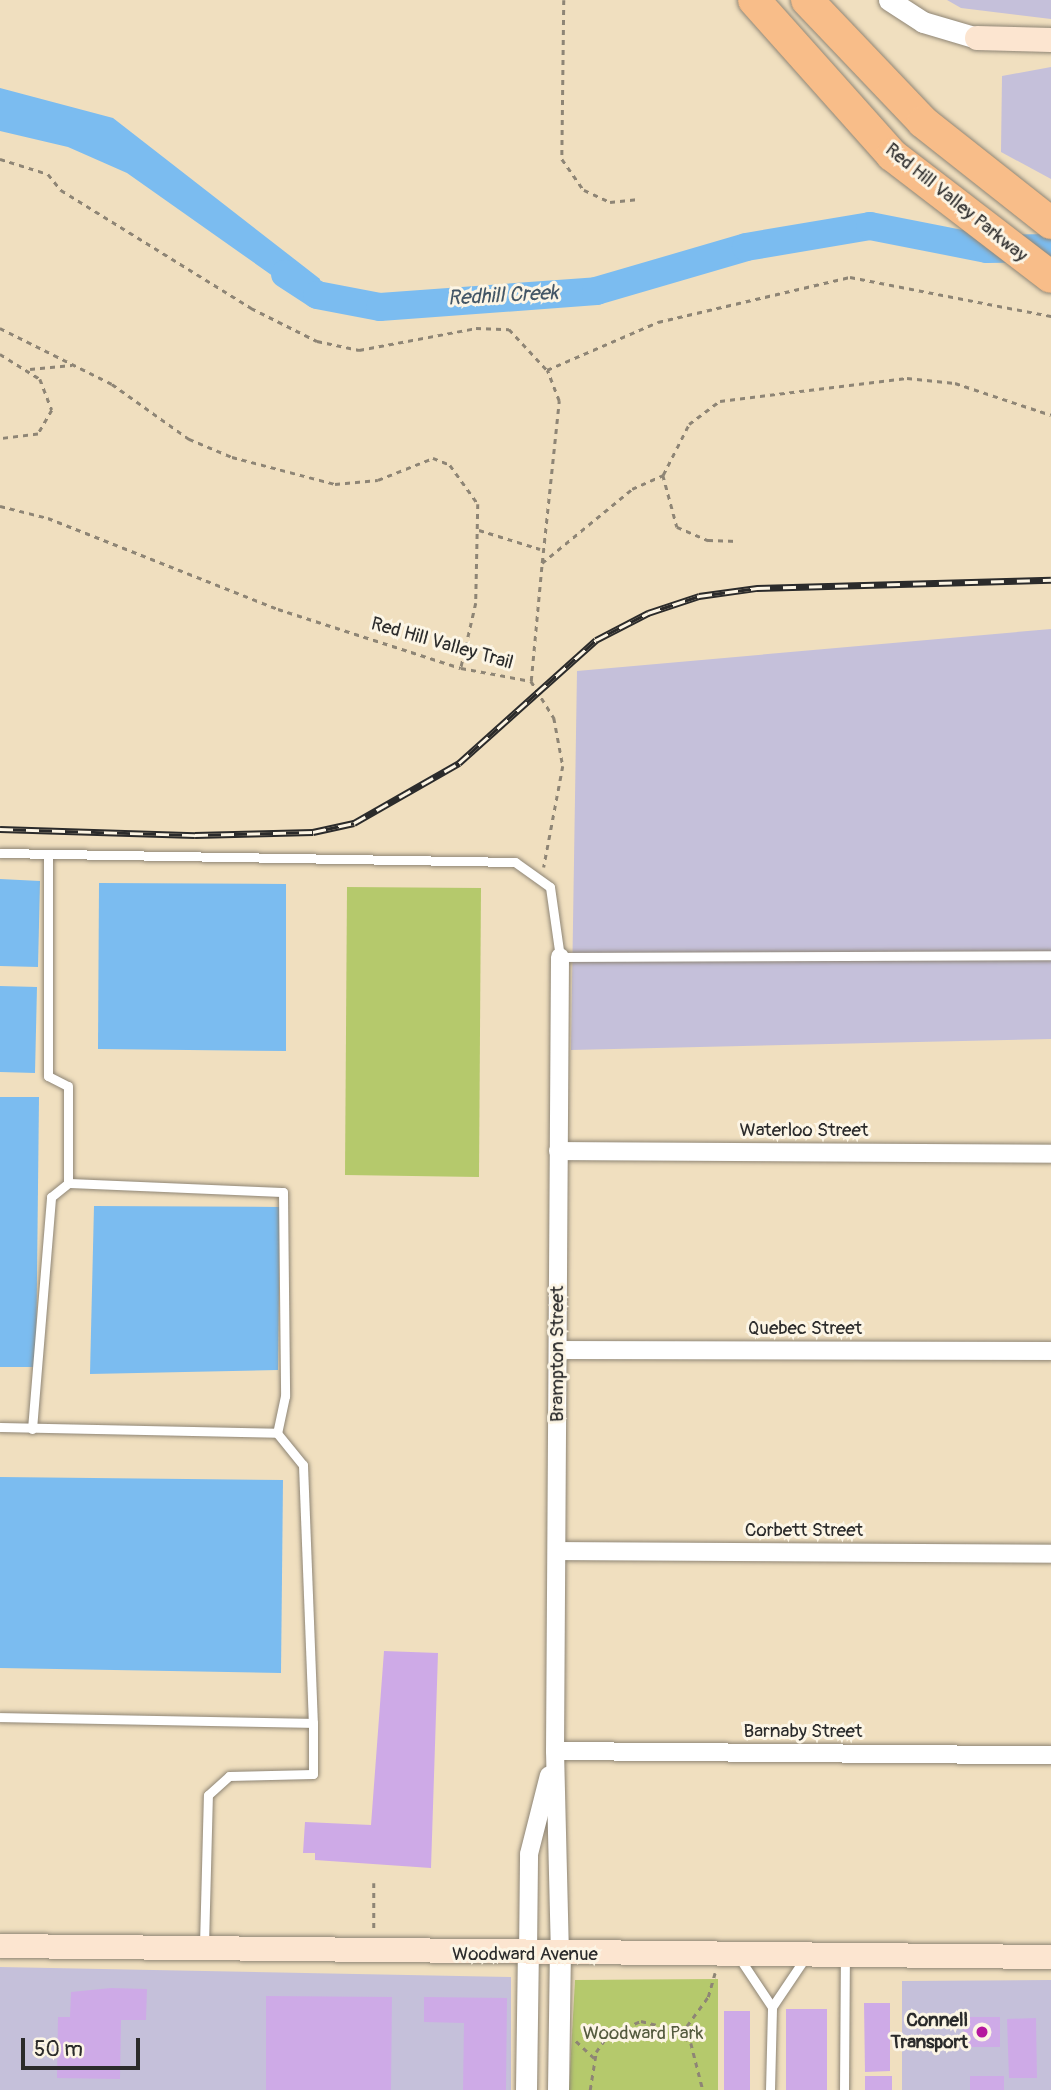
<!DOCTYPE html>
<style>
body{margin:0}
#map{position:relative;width:1051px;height:2090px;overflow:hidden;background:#f0dfbf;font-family:Pangolin,sans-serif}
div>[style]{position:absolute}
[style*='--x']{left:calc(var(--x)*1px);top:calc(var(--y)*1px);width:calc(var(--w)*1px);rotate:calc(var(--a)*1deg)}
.industrial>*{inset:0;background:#c5c0da}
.green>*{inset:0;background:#b5c96c}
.water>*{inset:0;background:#7bbcf0}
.river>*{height:28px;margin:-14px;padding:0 14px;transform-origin:14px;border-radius:14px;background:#7bbcf0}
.building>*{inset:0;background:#ceaae7}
.path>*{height:2.5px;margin-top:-1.25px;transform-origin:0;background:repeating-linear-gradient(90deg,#8e8575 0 5px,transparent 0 10px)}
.roads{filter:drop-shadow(0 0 2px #8e8575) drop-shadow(0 0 2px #8e8575)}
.service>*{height:9px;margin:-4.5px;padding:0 4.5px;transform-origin:4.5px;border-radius:4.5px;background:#fff}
.minor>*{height:18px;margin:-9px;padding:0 9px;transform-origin:9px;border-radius:9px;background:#fff}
.tertiary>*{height:21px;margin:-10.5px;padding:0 10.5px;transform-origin:10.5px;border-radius:10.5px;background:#fff}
.secondary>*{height:24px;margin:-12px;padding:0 12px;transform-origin:12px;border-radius:12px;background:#fce5d0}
.motorway>*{height:32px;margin:-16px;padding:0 16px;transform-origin:16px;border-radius:16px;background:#f8bd89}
.rail>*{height:7px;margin-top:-3.5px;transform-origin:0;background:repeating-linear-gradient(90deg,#fcf5e5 0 13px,#2b2b2b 0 26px);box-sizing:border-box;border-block:2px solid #2b2b2b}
.dots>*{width:19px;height:19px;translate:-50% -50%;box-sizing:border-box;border:4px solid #fcf5e5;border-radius:50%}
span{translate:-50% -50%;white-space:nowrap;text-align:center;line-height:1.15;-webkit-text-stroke:6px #fcf5e5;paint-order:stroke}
.street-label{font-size:19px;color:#2b2b2b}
.poi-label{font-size:19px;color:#2b2b2b;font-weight:700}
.right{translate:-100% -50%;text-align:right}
.park-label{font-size:19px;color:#545a3e}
.water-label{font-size:21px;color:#435666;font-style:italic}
.scale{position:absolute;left:21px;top:2038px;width:119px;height:32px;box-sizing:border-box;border:4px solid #2b2b2b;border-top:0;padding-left:9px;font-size:21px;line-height:24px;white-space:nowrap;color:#2b2b2b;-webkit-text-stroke:5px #fcf5e5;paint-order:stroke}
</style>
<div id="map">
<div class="industrial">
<div style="clip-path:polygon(947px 0,1051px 0,1051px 19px,961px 8px)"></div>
<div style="clip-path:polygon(1051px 67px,1051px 179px,1001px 152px,1002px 76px)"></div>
<div style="clip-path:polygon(1051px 629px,1051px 1039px,571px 1050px,577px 671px)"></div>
<div style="clip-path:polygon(0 1967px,511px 1977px,511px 2090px,0 2090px)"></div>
<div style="clip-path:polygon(1051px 1980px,1051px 2090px,902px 2090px,902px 1981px)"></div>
</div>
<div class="green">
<div style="clip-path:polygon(347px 887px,481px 888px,479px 1177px,345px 1175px)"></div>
<div style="clip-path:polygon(718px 1979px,718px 2090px,569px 2090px,575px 1980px)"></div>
</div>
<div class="water">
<div style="clip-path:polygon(0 88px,113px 118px,320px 279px,314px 305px,127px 173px,68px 147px,0 131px)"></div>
<div style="clip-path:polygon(0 879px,40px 881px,38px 967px,0 966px)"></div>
<div style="clip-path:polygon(99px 883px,286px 884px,286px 1051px,98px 1049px)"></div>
<div style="clip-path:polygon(0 986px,37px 987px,35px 1073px,0 1072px)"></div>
<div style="clip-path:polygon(0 1097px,39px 1097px,36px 1367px,0 1367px)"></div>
<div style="clip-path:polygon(94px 1206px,280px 1207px,278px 1370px,90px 1374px)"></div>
<div style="clip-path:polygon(0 1477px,283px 1480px,281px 1673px,0 1668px)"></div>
</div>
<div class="river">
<div style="--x:285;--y:274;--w:38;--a:33"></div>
<div style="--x:317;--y:295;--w:64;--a:10.8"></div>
<div style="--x:380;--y:307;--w:217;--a:-4.2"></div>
<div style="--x:596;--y:291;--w:156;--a:-16.3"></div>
<div style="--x:746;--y:247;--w:126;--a:-9.6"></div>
<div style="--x:870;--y:226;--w:119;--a:11.1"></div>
<div style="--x:987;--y:249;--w:64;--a:-0.9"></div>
</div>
<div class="building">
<div style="clip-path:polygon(384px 1651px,438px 1653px,431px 1868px,315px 1860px,315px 1853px,303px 1853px,305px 1822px,371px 1825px)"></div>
<div style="clip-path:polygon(111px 1988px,147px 1989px,146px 2020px,121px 2020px,120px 2079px,57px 2078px,58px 2017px,70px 2017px,71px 1992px)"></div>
<div style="clip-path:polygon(266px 1996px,392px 1997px,391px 2090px,266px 2090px)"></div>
<div style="clip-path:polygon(424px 1997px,507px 1998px,506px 2090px,463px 2090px,464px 2023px,424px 2022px)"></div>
<div style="clip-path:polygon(864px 2003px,890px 2003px,890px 2071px,865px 2072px)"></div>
<div style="clip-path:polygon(786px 2009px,827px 2009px,827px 2090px,786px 2090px)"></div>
<div style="clip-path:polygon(724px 2011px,750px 2011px,750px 2090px,724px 2090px)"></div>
<div style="clip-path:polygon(963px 2017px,1000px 2017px,1000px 2047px,964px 2047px)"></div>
<div style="clip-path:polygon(1036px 2018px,1037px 2078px,1009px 2078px,1007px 2019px)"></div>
<div style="clip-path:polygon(865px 2076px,892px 2076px,892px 2090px,865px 2090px)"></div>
<div style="clip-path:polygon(970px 2076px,1004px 2076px,1004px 2090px,970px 2090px)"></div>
</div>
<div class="path">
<div style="--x:564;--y:0;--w:159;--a:90.7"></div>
<div style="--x:562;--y:159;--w:38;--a:55"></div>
<div style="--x:584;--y:190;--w:29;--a:25"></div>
<div style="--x:610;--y:202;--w:29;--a:-6"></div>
<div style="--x:0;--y:159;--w:50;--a:17.4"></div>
<div style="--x:48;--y:174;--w:21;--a:51"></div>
<div style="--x:61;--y:190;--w:224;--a:31.8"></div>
<div style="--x:251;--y:308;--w:74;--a:26.6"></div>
<div style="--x:317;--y:341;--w:43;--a:12.1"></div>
<div style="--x:359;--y:350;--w:119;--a:-10.6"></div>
<div style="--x:476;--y:328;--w:33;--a:2"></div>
<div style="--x:509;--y:329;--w:56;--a:47.2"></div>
<div style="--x:547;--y:370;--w:121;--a:-23.4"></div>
<div style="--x:658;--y:322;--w:197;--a:-13.2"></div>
<div style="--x:850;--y:277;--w:205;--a:11"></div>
<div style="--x:0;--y:328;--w:125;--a:26.6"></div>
<div style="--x:112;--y:384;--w:95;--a:35.5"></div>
<div style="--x:189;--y:439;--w:47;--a:22.7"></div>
<div style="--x:232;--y:457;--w:106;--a:14.7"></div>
<div style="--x:335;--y:484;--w:43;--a:-5.3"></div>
<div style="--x:378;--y:480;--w:59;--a:-21.8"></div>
<div style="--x:433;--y:458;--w:18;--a:22"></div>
<div style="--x:450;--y:465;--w:48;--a:54.3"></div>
<div style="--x:478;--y:504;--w:99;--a:91.2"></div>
<div style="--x:476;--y:603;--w:67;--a:103"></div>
<div style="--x:0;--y:354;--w:47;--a:32"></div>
<div style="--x:40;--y:379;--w:33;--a:69"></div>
<div style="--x:52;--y:410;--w:28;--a:120"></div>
<div style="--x:38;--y:434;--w:38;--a:173"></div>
<div style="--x:30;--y:369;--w:42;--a:-5.4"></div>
<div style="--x:663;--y:475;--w:54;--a:74.9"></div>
<div style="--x:677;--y:527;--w:34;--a:23"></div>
<div style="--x:708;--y:540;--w:30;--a:2"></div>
<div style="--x:0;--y:506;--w:49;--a:14"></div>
<div style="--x:48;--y:518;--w:247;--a:21.6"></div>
<div style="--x:278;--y:609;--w:192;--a:17.9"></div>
<div style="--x:461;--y:668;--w:71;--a:10.5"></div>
<div style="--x:479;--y:530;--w:64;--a:17.3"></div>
<div style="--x:542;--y:563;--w:163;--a:-84"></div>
<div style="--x:559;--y:401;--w:33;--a:-111"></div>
<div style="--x:531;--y:681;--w:119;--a:-84.7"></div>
<div style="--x:542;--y:563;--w:117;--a:-39.4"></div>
<div style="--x:632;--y:489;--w:34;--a:-24"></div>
<div style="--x:663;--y:475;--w:57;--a:-63"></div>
<div style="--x:689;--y:424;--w:39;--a:-37"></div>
<div style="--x:720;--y:401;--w:188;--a:-7"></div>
<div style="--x:907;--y:378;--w:48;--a:5.9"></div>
<div style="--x:955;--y:383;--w:101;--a:18.4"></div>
<div style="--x:531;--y:681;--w:44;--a:58.1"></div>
<div style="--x:554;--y:718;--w:49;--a:79.4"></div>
<div style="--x:563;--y:766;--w:103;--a:100.7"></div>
<div style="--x:374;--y:1883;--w:47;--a:90"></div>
<div style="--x:681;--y:2034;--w:46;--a:-53.9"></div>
<div style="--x:708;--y:1997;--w:25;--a:-74"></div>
<div style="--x:576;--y:2041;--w:25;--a:43"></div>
<div style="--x:590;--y:2090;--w:38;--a:-81"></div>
<div style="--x:596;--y:2052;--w:19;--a:-55"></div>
<div style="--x:607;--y:2036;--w:37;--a:-24"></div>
<div style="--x:641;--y:2021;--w:37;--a:14"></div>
<div style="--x:677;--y:2030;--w:19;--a:43"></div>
<div style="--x:691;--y:2043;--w:49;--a:75.7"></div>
</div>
<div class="roads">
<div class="service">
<div style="--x:0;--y:853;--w:515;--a:1"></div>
<div style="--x:515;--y:862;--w:43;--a:35.5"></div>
<div style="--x:550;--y:887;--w:71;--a:81.9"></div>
<div style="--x:560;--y:957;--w:491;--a:-0.2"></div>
<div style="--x:48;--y:854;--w:222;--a:90"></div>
<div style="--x:48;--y:1076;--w:22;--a:27"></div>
<div style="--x:68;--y:1086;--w:97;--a:90"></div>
<div style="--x:0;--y:1427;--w:277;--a:1.2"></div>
<div style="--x:277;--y:1433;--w:41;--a:50.9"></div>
<div style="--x:303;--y:1465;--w:258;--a:87.8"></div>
<div style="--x:313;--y:1723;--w:313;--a:-178.9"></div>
<div style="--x:32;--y:1429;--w:233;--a:-85.3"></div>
<div style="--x:51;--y:1197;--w:22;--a:-39"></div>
<div style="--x:68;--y:1183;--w:215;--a:2.4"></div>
<div style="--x:283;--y:1192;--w:204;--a:89.4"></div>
<div style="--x:285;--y:1396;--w:38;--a:102"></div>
<div style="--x:204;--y:1945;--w:150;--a:-88.5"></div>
<div style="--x:208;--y:1795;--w:28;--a:-42"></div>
<div style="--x:229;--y:1776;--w:84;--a:-1.4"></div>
<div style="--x:313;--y:1774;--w:51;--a:-90"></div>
<div style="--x:738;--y:1956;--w:61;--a:56.3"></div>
<div style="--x:770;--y:2090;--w:83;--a:-88.6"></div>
<div style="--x:772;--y:2007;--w:59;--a:-56"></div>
<div style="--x:844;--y:2090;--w:132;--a:-89.6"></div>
</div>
<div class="minor">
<div style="--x:560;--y:957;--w:794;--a:90.36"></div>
<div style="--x:555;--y:1751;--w:204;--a:88.6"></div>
<div style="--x:558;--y:1151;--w:493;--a:0.3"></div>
<div style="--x:558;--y:1350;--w:493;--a:0.1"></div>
<div style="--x:557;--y:1551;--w:494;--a:0.3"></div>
<div style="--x:555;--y:1751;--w:496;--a:0.5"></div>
<div style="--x:528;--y:1955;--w:101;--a:-89.4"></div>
<div style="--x:529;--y:1854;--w:81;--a:-75.8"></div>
</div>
<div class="tertiary">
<div style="--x:889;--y:0;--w:40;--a:32.9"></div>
<div style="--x:923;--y:22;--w:56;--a:16.5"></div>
<div style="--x:526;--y:2090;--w:135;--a:-89.2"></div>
<div style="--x:558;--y:2090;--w:135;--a:-89.2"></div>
</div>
<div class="secondary">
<div style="--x:977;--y:38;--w:74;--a:1.5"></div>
<div style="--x:0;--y:1946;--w:1051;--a:0.6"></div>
</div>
<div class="motorway">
<div style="--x:754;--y:0;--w:208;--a:48.3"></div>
<div style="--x:892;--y:155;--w:200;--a:37.5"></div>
<div style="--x:807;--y:0;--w:168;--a:46.4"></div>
<div style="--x:923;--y:122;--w:163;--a:38.3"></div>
</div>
</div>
<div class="rail">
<div style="--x:0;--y:829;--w:195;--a:1.8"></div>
<div style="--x:195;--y:835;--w:118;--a:-1.5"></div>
<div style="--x:313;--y:832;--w:42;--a:-12.4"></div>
<div style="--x:354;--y:823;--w:121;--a:-29.7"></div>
<div style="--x:459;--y:763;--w:184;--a:-41.9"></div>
<div style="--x:596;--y:640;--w:59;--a:-27.4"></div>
<div style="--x:648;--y:613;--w:54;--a:-18.4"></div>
<div style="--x:699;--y:596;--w:59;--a:-7.9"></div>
<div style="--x:757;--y:588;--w:294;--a:-1.6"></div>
</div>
<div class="dots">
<div style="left:982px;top:2032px;background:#b5179e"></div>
</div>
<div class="street-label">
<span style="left:956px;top:203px;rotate:39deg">Red Hill Valley Parkway</span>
<span style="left:442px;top:644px;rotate:16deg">Red Hill Valley Trail</span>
<span style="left:804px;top:1131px">Waterloo Street</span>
<span style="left:805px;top:1329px">Quebec Street</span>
<span style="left:558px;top:1354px;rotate:-90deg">Brampton Street</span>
<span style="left:804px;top:1531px">Corbett Street</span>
<span style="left:803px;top:1732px">Barnaby Street</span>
<span style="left:525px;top:1955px">Woodward Avenue</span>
</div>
<div class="poi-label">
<span class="right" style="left:968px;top:2032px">Connell<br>Transport</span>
</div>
<div class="park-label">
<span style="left:643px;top:2034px">Woodward Park</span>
</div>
<div class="water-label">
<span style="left:503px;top:296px;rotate:-3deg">Redhill Creek</span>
</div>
<div class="scale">50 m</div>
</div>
